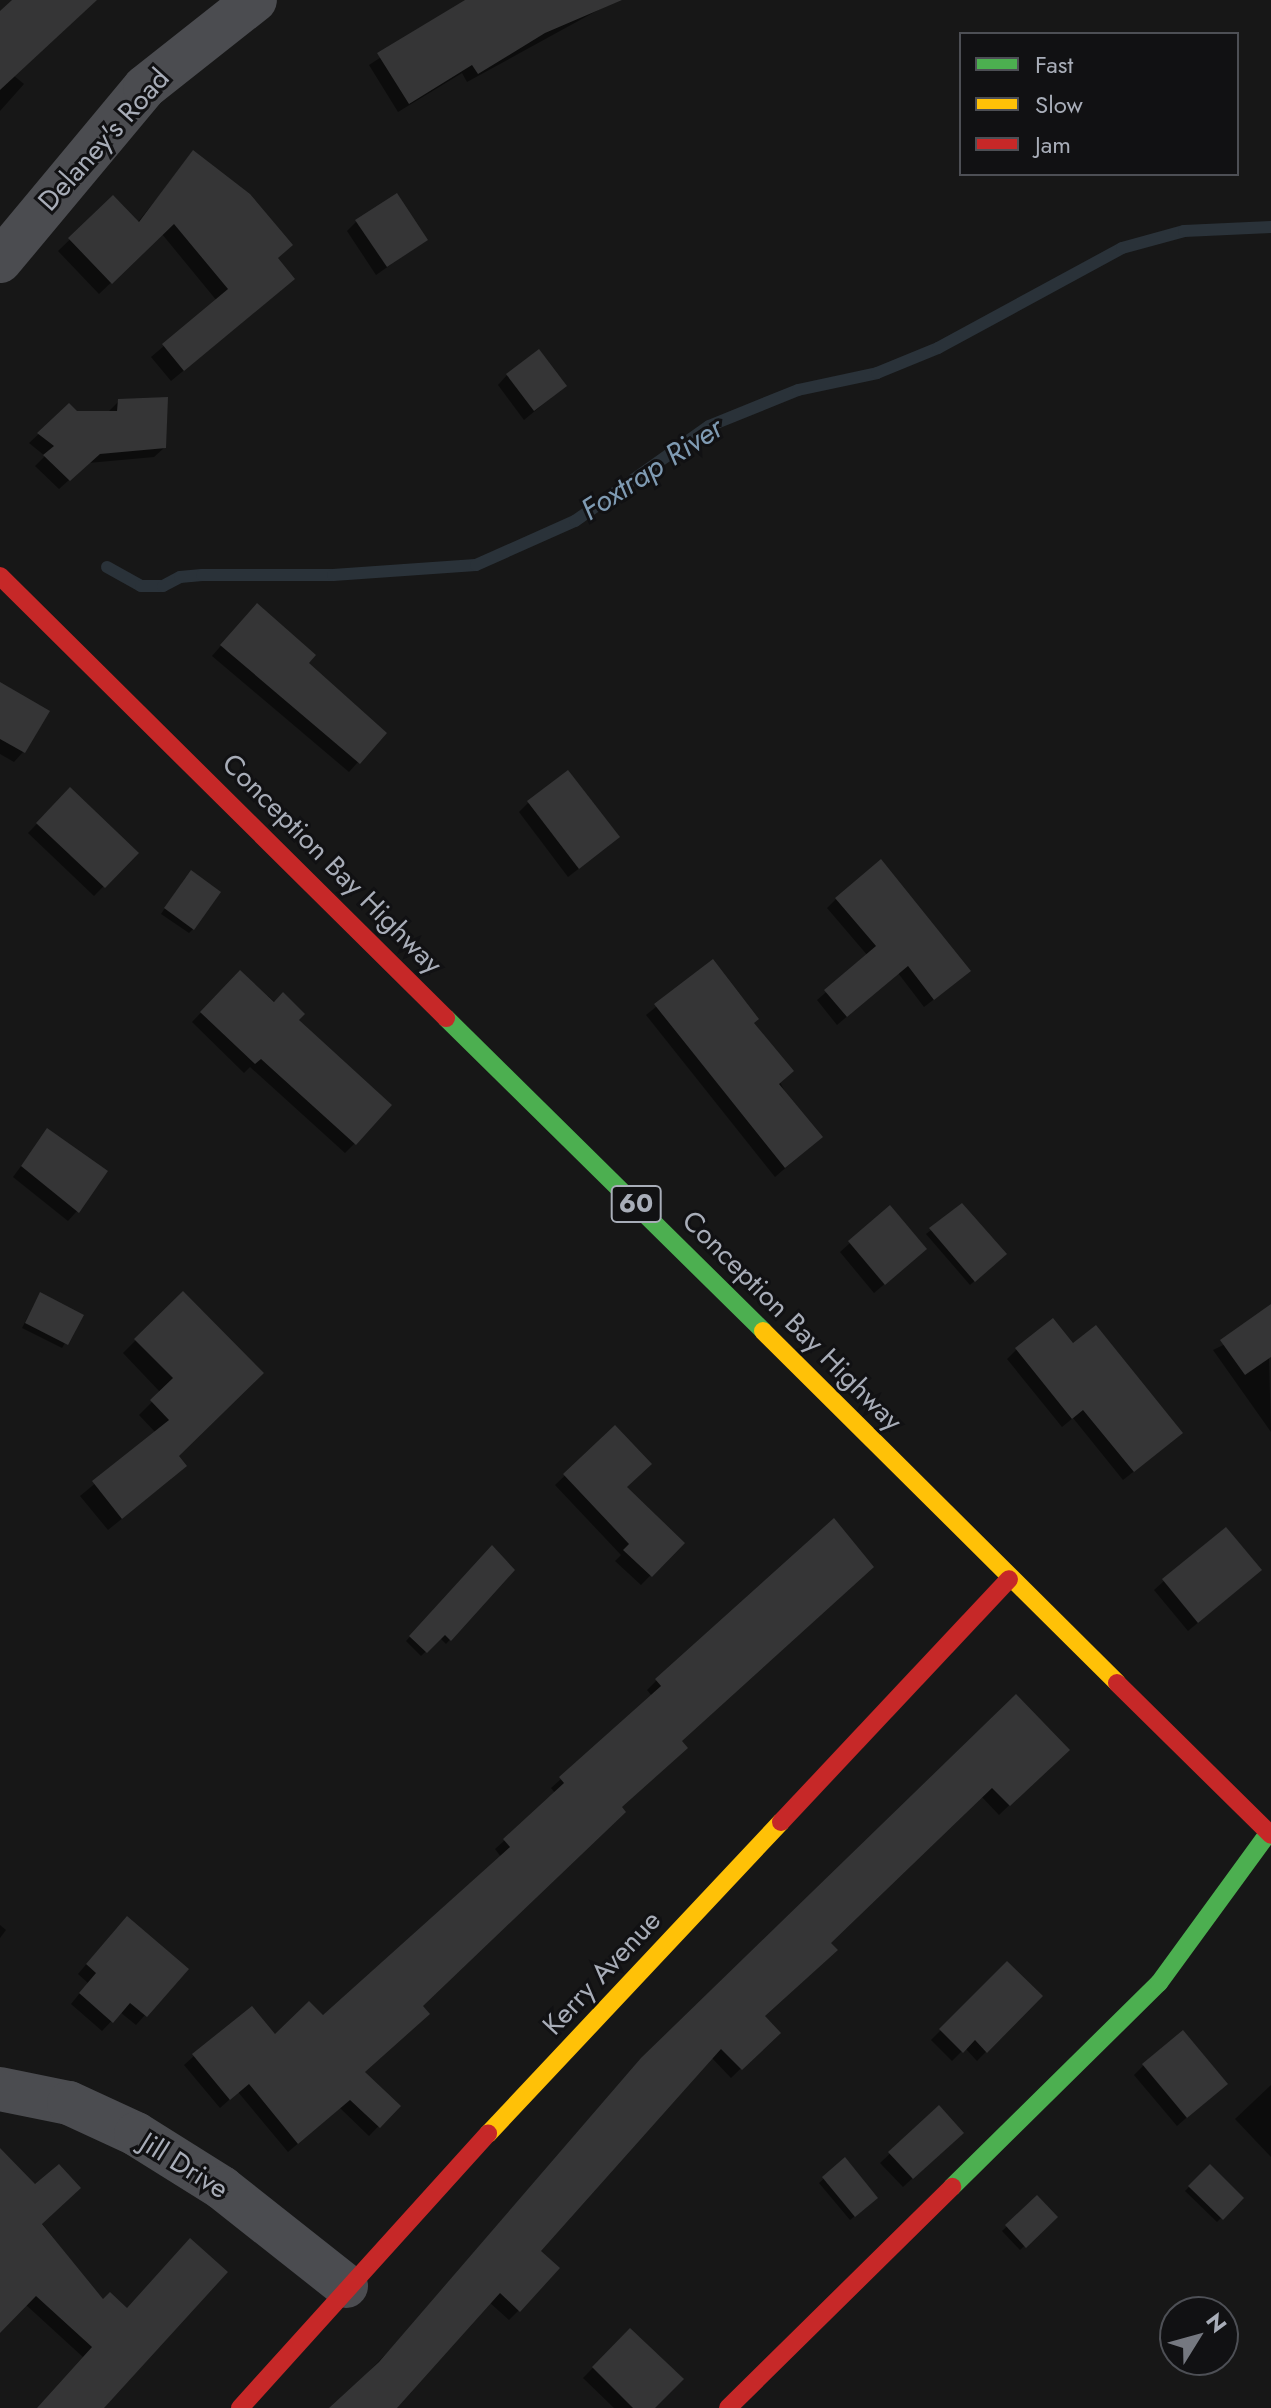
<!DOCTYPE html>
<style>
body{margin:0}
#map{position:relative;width:1271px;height:2408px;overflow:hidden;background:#171717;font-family:Jost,sans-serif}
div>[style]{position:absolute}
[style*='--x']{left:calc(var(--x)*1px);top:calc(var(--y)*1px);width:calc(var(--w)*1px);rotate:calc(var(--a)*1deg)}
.shadow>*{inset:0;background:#0007}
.stream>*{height:12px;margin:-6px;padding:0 6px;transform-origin:6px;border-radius:6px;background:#2a3239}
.building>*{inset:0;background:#353536}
.street>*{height:44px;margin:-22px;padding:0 22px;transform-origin:22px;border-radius:22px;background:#4b4c50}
.fast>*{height:18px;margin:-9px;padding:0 9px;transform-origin:9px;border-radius:9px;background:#4caf50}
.slow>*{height:18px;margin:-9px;padding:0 9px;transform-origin:9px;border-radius:9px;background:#ffc107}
.jam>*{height:18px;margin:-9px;padding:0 9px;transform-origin:9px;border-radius:9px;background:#c62828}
span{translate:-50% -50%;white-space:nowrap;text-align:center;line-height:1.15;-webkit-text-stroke:6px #111113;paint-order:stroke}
.shield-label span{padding:2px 6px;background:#111113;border:2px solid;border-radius:6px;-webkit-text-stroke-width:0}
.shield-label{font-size:26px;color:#a8adb8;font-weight:700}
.street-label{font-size:28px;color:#a8adb8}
.water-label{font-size:30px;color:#7f9bb3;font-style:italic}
.legend{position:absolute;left:959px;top:32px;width:280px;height:144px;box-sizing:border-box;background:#111113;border:2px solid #4d4f55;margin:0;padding:10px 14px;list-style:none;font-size:24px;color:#a8adb8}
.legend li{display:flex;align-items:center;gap:16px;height:40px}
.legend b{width:40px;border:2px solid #4d4f55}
.north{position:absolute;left:1159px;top:2296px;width:80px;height:80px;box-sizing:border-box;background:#111113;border:2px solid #4d4f55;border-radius:50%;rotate:53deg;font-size:22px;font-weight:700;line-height:32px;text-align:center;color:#a8adb8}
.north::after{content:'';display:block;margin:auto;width:28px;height:36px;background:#757880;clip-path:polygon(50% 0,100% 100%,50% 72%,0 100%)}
</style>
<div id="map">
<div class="shadow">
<div style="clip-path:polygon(15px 0,96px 0,13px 75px,24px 84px,0 111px,0 14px)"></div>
<div style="clip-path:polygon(469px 0,610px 0,611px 3px,467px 82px,462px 73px,398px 112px,369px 65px)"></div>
<div style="clip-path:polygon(194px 153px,276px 259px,281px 290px,171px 381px,151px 357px,217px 301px,162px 234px,99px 294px,58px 251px,113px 198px,137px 223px)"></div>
<div style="clip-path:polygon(357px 221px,426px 240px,376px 275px,347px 231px)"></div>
<div style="clip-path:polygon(507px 375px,565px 386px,524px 420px,498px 385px)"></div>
<div style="clip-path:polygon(119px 401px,164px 448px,154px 457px,88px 463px,59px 489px,35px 466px,45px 456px,29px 443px,69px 406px,76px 413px,109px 411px)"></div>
<div style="clip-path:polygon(248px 615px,306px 663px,358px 762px,349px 772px,212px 656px)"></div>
<div style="clip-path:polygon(0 684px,23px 752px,14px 762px,0 754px)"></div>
<div style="clip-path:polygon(70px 790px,136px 853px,94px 896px,28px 833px)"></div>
<div style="clip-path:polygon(528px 803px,608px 846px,568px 877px,519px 812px)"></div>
<div style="clip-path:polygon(186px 877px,193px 929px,189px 933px,161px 914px)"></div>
<div style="clip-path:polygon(836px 899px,959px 980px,924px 1007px,898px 973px,837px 1025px,817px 1000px,868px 956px,827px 908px)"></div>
<div style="clip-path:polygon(712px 962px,752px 1024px,811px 1146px,775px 1177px,646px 1015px)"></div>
<div style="clip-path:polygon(240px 972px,296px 1020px,355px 1143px,345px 1153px,250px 1067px,244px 1073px,192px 1022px)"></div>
<div style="clip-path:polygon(47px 1131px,77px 1211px,68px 1221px,13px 1177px)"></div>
<div style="clip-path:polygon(962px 1206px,1004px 1254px,970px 1285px,926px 1234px)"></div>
<div style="clip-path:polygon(889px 1208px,915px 1258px,874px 1293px,840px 1252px)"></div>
<div style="clip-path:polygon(183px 1293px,171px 1479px,108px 1530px,80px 1496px,156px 1433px,139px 1415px,161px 1393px,123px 1353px)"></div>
<div style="clip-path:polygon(37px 1299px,81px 1316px,62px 1348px,22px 1328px)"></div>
<div style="clip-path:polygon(1271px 1322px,1269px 1359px,1271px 1432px,1213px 1350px)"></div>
<div style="clip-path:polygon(1073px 1346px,1171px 1442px,1123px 1480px,1073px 1418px,1062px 1427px,1007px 1359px,1016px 1350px)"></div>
<div style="clip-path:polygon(615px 1428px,625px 1487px,682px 1543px,641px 1585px,615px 1561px,621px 1555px,555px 1485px)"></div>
<div style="clip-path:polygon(834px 1521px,679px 1741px,420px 2006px,363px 2072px,398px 2106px,369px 2136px,340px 2108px,288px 2152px,238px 2092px,220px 2108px,184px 2065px,194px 2056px,275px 2037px,323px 2018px,501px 1857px,495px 1849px,556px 1794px,551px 1788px,561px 1779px,652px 1696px,647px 1690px,656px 1681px)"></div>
<div style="clip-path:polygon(492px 1548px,512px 1570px,446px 1644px,440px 1638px,421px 1656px,406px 1641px)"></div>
<div style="clip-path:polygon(1249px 1580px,1188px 1631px,1154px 1590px,1164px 1581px)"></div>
<div style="clip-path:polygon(1016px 1697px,1067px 1750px,999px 1815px,981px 1796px,828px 1943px,763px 2016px,778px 2032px,731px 2078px,711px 2057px,538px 2251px,519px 2310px,509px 2320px,489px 2302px,396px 2408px,334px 2408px)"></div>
<div style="clip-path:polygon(0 1925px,6px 1930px,0 1938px)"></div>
<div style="clip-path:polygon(117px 1928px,186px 1969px,136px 2025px,120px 2012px,102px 2031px,71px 2004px,88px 1983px,78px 1974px)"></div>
<div style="clip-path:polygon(1007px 1964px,1040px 1996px,977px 2061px,965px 2048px,952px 2061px,931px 2040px)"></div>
<div style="clip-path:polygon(1144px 2065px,1218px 2090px,1177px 2126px,1134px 2075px)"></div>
<div style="clip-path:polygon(1271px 2085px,1271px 2157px,1235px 2119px)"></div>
<div style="clip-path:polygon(939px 2108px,952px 2142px,903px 2187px,880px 2163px)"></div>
<div style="clip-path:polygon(845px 2160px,872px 2202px,850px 2220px,819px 2183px)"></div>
<div style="clip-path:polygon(1210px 2166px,1241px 2198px,1217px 2222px,1185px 2191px)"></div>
<div style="clip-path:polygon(0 2169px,103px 2302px,127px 2310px,102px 2408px,38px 2408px,84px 2358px,25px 2304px,0 2330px)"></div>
<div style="clip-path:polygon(1037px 2198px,1055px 2217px,1020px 2250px,1002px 2231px)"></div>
<div style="clip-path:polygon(630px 2330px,653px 2408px,614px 2408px,583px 2378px)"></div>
</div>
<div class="stream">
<div style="--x:107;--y:567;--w:39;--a:29"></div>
<div style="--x:141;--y:586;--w:22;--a:0"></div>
<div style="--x:163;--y:586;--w:19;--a:-28"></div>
<div style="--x:180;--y:577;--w:22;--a:-5"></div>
<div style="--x:202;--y:575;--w:131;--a:0"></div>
<div style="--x:333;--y:575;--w:143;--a:-4"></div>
<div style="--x:476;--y:565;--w:108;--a:-24"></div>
<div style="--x:575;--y:521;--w:164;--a:-35.3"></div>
<div style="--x:709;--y:426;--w:96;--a:-22"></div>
<div style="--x:798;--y:390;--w:81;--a:-12.1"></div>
<div style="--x:877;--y:373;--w:66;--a:-22.3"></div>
<div style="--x:938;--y:348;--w:209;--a:-28.5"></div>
<div style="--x:1122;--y:248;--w:64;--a:-15.3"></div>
<div style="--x:1184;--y:231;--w:87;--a:-2.6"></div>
</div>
<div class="building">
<div style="clip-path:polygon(12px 0,97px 0,0 90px,0 11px)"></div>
<div style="clip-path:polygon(465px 0,622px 0,545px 33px,478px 74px,472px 65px,409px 104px,377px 53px)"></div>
<div style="clip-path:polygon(193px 150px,250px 194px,293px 245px,278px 258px,295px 279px,184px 371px,162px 344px,228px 289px,174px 224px,112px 284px,68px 238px,113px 195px,139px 222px)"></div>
<div style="clip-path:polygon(397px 193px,428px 240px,387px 267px,355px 220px)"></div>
<div style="clip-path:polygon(539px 349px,567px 386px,534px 411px,506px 374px)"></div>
<div style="clip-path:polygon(168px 397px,166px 448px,100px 454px,70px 481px,43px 455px,54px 446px,37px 433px,69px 403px,77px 411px,117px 411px,118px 399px)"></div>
<div style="clip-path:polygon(257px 603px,316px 655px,309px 663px,387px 733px,360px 764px,220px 645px)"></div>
<div style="clip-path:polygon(0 682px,50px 711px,25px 753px,0 739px)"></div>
<div style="clip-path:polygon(568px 770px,620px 837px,579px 869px,527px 801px)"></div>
<div style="clip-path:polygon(70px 787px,139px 853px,105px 888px,36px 823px)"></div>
<div style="clip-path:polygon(881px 859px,971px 971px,934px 1000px,908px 966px,847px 1017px,824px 990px,876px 946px,835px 898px)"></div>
<div style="clip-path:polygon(191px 870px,221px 892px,194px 930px,164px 908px)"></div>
<div style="clip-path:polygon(713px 959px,759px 1019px,754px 1023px,794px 1071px,779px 1084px,823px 1137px,785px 1168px,654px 1004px)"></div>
<div style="clip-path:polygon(240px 970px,274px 1002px,283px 992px,305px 1014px,299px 1020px,392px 1105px,356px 1145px,261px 1059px,255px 1064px,200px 1012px)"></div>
<div style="clip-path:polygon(47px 1128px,108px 1171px,79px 1213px,21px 1166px)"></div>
<div style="clip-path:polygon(962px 1203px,1007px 1254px,975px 1282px,929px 1228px)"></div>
<div style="clip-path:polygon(890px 1205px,927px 1249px,885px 1285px,848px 1241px)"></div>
<div style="clip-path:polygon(183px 1291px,264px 1373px,179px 1456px,187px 1466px,122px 1519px,92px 1481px,169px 1420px,150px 1400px,173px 1378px,134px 1339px)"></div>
<div style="clip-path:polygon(40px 1292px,84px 1315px,68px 1345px,25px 1323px)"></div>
<div style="clip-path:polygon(1271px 1304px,1271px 1357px,1245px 1375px,1220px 1340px)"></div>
<div style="clip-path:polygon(1053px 1318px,1073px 1343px,1096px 1325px,1183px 1433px,1134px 1472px,1083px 1410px,1072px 1419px,1015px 1348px)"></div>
<div style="clip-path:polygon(615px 1425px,652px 1464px,627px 1487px,685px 1543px,652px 1577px,623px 1550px,629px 1544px,563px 1474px)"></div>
<div style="clip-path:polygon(834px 1518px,874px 1567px,682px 1741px,688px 1748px,622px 1807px,626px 1812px,423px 2006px,430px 2014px,365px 2072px,401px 2106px,380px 2128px,350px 2100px,298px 2144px,249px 2084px,230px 2100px,192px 2054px,252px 2006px,275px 2034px,309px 2001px,323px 2015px,510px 1847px,503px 1839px,564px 1783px,559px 1777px,661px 1686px,655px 1679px)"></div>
<div style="clip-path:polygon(1226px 1527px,1262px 1570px,1198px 1623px,1162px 1579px)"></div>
<div style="clip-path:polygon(492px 1545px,515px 1570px,451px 1641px,445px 1635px,427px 1653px,409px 1636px)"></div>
<div style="clip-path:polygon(1016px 1694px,1070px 1750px,1010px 1806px,992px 1788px,831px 1943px,838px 1950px,765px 2016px,781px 2033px,742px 2070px,721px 2049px,541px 2251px,560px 2268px,520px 2312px,500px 2293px,397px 2408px,329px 2408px,379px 2362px,641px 2058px)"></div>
<div style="clip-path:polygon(127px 1916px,189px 1969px,147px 2017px,130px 2003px,113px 2023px,79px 1993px,96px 1973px,86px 1964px)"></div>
<div style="clip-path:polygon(1007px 1961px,1043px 1996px,987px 2053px,975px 2040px,963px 2053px,939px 2029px)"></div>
<div style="clip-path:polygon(1183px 2030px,1228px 2084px,1187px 2118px,1142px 2064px)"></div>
<div style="clip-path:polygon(939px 2105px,964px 2133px,913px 2179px,888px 2152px)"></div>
<div style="clip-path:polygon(0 2148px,35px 2184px,59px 2164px,81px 2188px,42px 2224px,103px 2299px,110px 2292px,127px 2308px,190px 2238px,228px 2272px,104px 2408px,37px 2408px,92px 2347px,36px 2296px,0 2333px)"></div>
<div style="clip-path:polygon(845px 2157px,878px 2198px,855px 2217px,822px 2177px)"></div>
<div style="clip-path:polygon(1210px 2164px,1244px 2198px,1223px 2220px,1188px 2186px)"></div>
<div style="clip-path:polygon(1037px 2195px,1058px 2217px,1026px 2248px,1005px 2225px)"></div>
<div style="clip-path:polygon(630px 2328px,684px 2379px,655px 2408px,633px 2408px,592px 2367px)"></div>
</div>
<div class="street">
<div style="--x:0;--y:261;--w:226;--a:-50.2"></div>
<div style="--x:145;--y:87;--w:140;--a:-38.3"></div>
<div style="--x:0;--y:2089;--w:70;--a:11.5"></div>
<div style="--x:69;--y:2103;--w:74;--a:24.8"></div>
<div style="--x:136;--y:2134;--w:102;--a:32.1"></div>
<div style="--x:222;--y:2188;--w:158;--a:38.3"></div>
</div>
<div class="fast">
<div style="--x:446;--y:1018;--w:445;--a:44.6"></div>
<div style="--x:952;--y:2187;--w:291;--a:-44.6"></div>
<div style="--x:1159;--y:1983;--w:187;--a:-53.9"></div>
</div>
<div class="slow">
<div style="--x:763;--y:1331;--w:499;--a:44.8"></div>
<div style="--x:488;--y:2134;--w:428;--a:-46.8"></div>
</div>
<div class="jam">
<div style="--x:0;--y:576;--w:628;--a:44.74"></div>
<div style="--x:1117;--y:1683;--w:216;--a:44.6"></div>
<div style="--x:781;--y:1822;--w:333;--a:-46.8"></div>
<div style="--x:240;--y:2408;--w:370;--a:-47.9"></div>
<div style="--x:728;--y:2408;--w:315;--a:-44.6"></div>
</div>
<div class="shield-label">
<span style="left:636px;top:1204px">60</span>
</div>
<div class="street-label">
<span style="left:104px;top:140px;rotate:-48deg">Delaney's Road</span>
<span style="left:332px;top:864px;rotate:45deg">Conception Bay Highway</span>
<span style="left:792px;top:1321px;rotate:45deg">Conception Bay Highway</span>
<span style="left:602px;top:1973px;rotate:-47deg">Kerry Avenue</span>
<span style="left:184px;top:2166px;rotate:32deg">Jill Drive</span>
</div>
<div class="water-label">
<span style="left:652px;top:469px;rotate:-33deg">Foxtrap River</span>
</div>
<ul class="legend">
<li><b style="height:10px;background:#4caf50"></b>Fast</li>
<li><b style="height:10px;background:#ffc107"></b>Slow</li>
<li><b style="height:10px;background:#c62828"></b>Jam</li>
</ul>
<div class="north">N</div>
</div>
